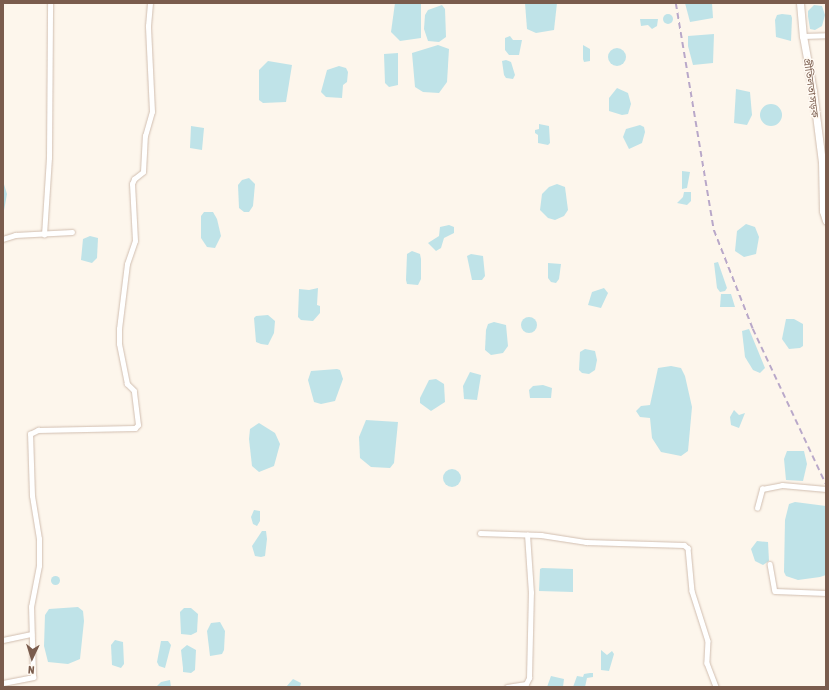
<!DOCTYPE html>
<meta charset="utf-8">
<style>
body{margin:0}
#map{position:relative;width:829px;height:690px;overflow:hidden;background:#fdf6ec;font-family:"Asap Condensed","Noto Sans Bengali",sans-serif}
div>[style]{position:absolute}
[style*='--x']{left:calc(var(--x)*1px);top:calc(var(--y)*1px);width:calc(var(--w)*1px);rotate:calc(var(--a)*1deg)}
.water>*{inset:0;background:#bfe3e8}
.round{border-radius:50%}
.roads{filter:drop-shadow(0 0 1px #d1beb0) drop-shadow(0 0 1px #d1beb0)}
.street>*{height:4.5px;margin:-2.25px;padding:0 2.25px;transform-origin:2.25px;border-radius:2.25px;background:#fff}
.secondary>*{height:7px;margin:-3.5px;padding:0 3.5px;transform-origin:3.5px;border-radius:3.5px;background:#fff}
.rail>*{height:1.5px;margin-top:-0.75px;transform-origin:0;background:repeating-linear-gradient(90deg,#b9a8c9 0 6px,transparent 0 10px)}
span{translate:-50% -50%;white-space:nowrap;text-align:center;line-height:1.15;-webkit-text-stroke:3px #fffaf3;paint-order:stroke}
.street-label{font-size:10px;color:#7a5c4d}
.frame{position:absolute;inset:0;border:4px solid #7a5c4d;pointer-events:none}
.north{position:absolute;left:12px;top:638px;width:40px;height:40px;-webkit-text-stroke:3px #fffaf3;paint-order:stroke;rotate:184deg;font-size:11px;font-weight:700;line-height:16px;text-align:center;color:#7a5c4d}
.north::after{content:'';display:block;margin:auto;width:14px;height:18px;background:#7a5c4d;clip-path:polygon(50% 0,100% 100%,50% 72%,0 100%)}
</style>
<div id="map">
<div class="water">
<div style="clip-path:polygon(395px 3px,421px 3px,421px 38px,400px 41px,391px 32px)"></div>
<div style="clip-path:polygon(557px 3px,554px 30px,536px 33px,527px 29px,525px 3px)"></div>
<div style="clip-path:polygon(685px 3px,712px 3px,713px 18px,690px 22px)"></div>
<div style="clip-path:polygon(442px 5px,445px 9px,446px 37px,439px 42px,428px 41px,424px 29px,425px 15px,428px 10px)"></div>
<div style="clip-path:polygon(814px 5px,822px 6px,825px 15px,822px 26px,815px 30px,810px 29px,808px 16px,808px 11px)"></div>
<div style="clip-path:polygon(782px 14px,791px 15px,792px 18px,791px 41px,776px 37px,775px 20px,777px 15px)"></div>
<div class="round" style="left:663px;top:14px;width:10px;height:10px"></div>
<div style="clip-path:polygon(640px 19px,658px 19px,657px 26px,652px 29px,648px 25px,641px 26px)"></div>
<div style="clip-path:polygon(714px 34px,713px 63px,693px 65px,688px 46px,688px 36px)"></div>
<div style="clip-path:polygon(510px 36px,513px 40px,522px 40px,519px 55px,509px 55px,505px 50px,505px 38px)"></div>
<div style="clip-path:polygon(438px 45px,449px 49px,447px 82px,439px 93px,423px 92px,415px 87px,412px 53px)"></div>
<div style="clip-path:polygon(583px 45px,590px 49px,590px 61px,584px 62px,583px 59px)"></div>
<div class="round" style="left:608px;top:48px;width:18px;height:18px"></div>
<div style="clip-path:polygon(398px 53px,398px 85px,389px 87px,385px 83px,384px 54px)"></div>
<div style="clip-path:polygon(506px 60px,511px 62px,515px 75px,513px 79px,506px 78px,504px 75px,502px 61px)"></div>
<div style="clip-path:polygon(268px 61px,292px 65px,286px 102px,263px 103px,259px 100px,259px 70px)"></div>
<div style="clip-path:polygon(339px 66px,346px 68px,348px 72px,347px 82px,343px 85px,342px 98px,326px 97px,321px 92px,327px 70px)"></div>
<div style="clip-path:polygon(617px 88px,628px 93px,631px 104px,628px 114px,622px 115px,609px 111px,609px 98px)"></div>
<div style="clip-path:polygon(736px 89px,750px 92px,752px 115px,747px 125px,734px 123px)"></div>
<div class="round" style="left:760px;top:104px;width:22px;height:22px"></div>
<div style="clip-path:polygon(539px 124px,549px 126px,550px 143px,548px 145px,538px 143px,538px 135px,535px 133px,535px 130px,539px 129px)"></div>
<div style="clip-path:polygon(640px 125px,644px 127px,645px 132px,642px 143px,629px 149px,623px 137px,626px 129px)"></div>
<div style="clip-path:polygon(191px 126px,204px 128px,202px 150px,190px 148px)"></div>
<div style="clip-path:polygon(682px 171px,690px 172px,687px 188px,682px 189px)"></div>
<div style="clip-path:polygon(249px 178px,255px 184px,253px 206px,249px 212px,244px 212px,239px 208px,238px 185px,242px 180px)"></div>
<div style="clip-path:polygon(3px 181px,7px 194px,3px 216px)"></div>
<div style="clip-path:polygon(557px 184px,565px 187px,568px 210px,564px 216px,555px 220px,548px 218px,540px 210px,542px 194px,549px 187px)"></div>
<div style="clip-path:polygon(684px 192px,691px 192px,691px 201px,687px 205px,677px 203px,683px 197px)"></div>
<div style="clip-path:polygon(204px 212px,213px 212px,217px 219px,221px 236px,215px 248px,207px 247px,201px 238px,201px 216px)"></div>
<div style="clip-path:polygon(746px 224px,755px 227px,759px 237px,756px 254px,744px 257px,735px 251px,737px 231px)"></div>
<div style="clip-path:polygon(449px 225px,454px 227px,454px 233px,444px 238px,441px 248px,436px 251px,428px 243px,439px 236px,440px 227px)"></div>
<div style="clip-path:polygon(90px 236px,98px 238px,97px 258px,92px 263px,81px 260px,83px 239px)"></div>
<div style="clip-path:polygon(412px 251px,420px 254px,421px 259px,421px 279px,418px 285px,407px 284px,406px 280px,407px 254px)"></div>
<div style="clip-path:polygon(471px 254px,483px 256px,485px 276px,482px 280px,472px 280px,467px 256px)"></div>
<div style="clip-path:polygon(718px 262px,727px 288px,725px 291px,720px 292px,717px 288px,714px 263px)"></div>
<div style="clip-path:polygon(548px 263px,561px 264px,559px 279px,556px 283px,551px 282px,548px 278px)"></div>
<div style="clip-path:polygon(318px 288px,317px 305px,320px 306px,320px 313px,313px 321px,301px 320px,298px 317px,299px 289px,309px 290px)"></div>
<div style="clip-path:polygon(604px 288px,608px 293px,601px 308px,588px 305px,592px 292px)"></div>
<div style="clip-path:polygon(721px 294px,731px 294px,735px 307px,720px 307px)"></div>
<div style="clip-path:polygon(268px 315px,275px 321px,274px 333px,268px 345px,261px 344px,256px 342px,254px 318px,256px 316px)"></div>
<div class="round" style="left:521px;top:317px;width:16px;height:16px"></div>
<div style="clip-path:polygon(786px 319px,794px 319px,803px 324px,803px 346px,800px 348px,789px 349px,782px 339px)"></div>
<div style="clip-path:polygon(494px 322px,506px 325px,508px 346px,503px 353px,491px 355px,485px 350px,486px 330px,488px 324px)"></div>
<div style="clip-path:polygon(749px 329px,765px 368px,760px 373px,753px 370px,745px 357px,742px 331px)"></div>
<div style="clip-path:polygon(585px 349px,595px 351px,597px 360px,595px 370px,589px 374px,582px 373px,579px 370px,580px 352px)"></div>
<div style="clip-path:polygon(671px 366px,681px 368px,685px 376px,692px 407px,688px 451px,681px 456px,661px 452px,652px 438px,650px 418px,640px 417px,636px 411px,641px 406px,650px 405px,658px 368px)"></div>
<div style="clip-path:polygon(337px 369px,340px 370px,343px 379px,335px 401px,321px 404px,314px 402px,308px 380px,311px 371px)"></div>
<div style="clip-path:polygon(470px 372px,481px 375px,477px 400px,464px 399px,463px 386px)"></div>
<div style="clip-path:polygon(436px 379px,444px 384px,445px 402px,431px 411px,420px 403px,420px 398px,429px 380px)"></div>
<div style="clip-path:polygon(543px 385px,552px 388px,551px 398px,530px 398px,529px 390px,533px 386px)"></div>
<div style="clip-path:polygon(734px 410px,739px 415px,745px 413px,739px 428px,731px 425px,730px 417px)"></div>
<div style="clip-path:polygon(366px 420px,398px 422px,394px 463px,390px 468px,371px 467px,360px 458px,359px 437px)"></div>
<div style="clip-path:polygon(259px 423px,275px 433px,280px 444px,274px 466px,259px 472px,252px 466px,249px 439px,250px 429px)"></div>
<div style="clip-path:polygon(787px 451px,804px 451px,807px 464px,803px 481px,786px 480px,784px 459px)"></div>
<div class="round" style="left:443px;top:469px;width:18px;height:18px"></div>
<div style="clip-path:polygon(795px 502px,826px 506px,826px 575px,820px 577px,798px 580px,786px 576px,784px 572px,785px 520px,789px 504px)"></div>
<div style="clip-path:polygon(254px 510px,260px 511px,260px 521px,257px 526px,253px 524px,251px 517px)"></div>
<div style="clip-path:polygon(262px 531px,266px 531px,267px 539px,265px 556px,261px 557px,255px 556px,252px 546px)"></div>
<div style="clip-path:polygon(757px 541px,768px 542px,769px 561px,763px 565px,755px 561px,751px 549px)"></div>
<div style="clip-path:polygon(542px 568px,573px 569px,573px 592px,539px 591px,540px 569px)"></div>
<div class="round" style="left:50.5px;top:575.5px;width:9px;height:9px"></div>
<div style="clip-path:polygon(78px 607px,83px 611px,84px 621px,80px 659px,68px 664px,48px 662px,44px 646px,45px 615px,49px 609px)"></div>
<div style="clip-path:polygon(184px 608px,191px 608px,198px 614px,197px 632px,191px 635px,181px 634px,180px 612px)"></div>
<div style="clip-path:polygon(220px 622px,225px 631px,224px 650px,222px 654px,210px 656px,207px 631px,211px 623px)"></div>
<div style="clip-path:polygon(115px 640px,123px 642px,124px 664px,121px 668px,112px 665px,111px 645px)"></div>
<div style="clip-path:polygon(161px 641px,168px 641px,171px 645px,165px 668px,159px 666px,157px 662px)"></div>
<div style="clip-path:polygon(187px 645px,196px 650px,195px 670px,191px 673px,183px 672px,183px 668px,181px 650px)"></div>
<div style="clip-path:polygon(601px 650px,607px 655px,612px 651px,614px 654px,609px 671px,601px 670px)"></div>
<div style="clip-path:polygon(590px 673px,593px 673px,593px 677px,587px 678px,585px 687px,573px 687px,577px 676px,583px 677px,584px 674px)"></div>
<div style="clip-path:polygon(551px 676px,564px 679px,563px 687px,547px 687px)"></div>
<div style="clip-path:polygon(293px 679px,301px 683px,300px 687px,286px 687px)"></div>
<div style="clip-path:polygon(170px 680px,171px 687px,156px 687px,161px 682px)"></div>
</div>
<div class="roads">
<div class="street">
<div style="--x:803;--y:36;--w:23;--a:-2"></div>
<div style="--x:44;--y:235;--w:77;--a:-86.3"></div>
<div style="--x:49;--y:158;--w:155;--a:-89.6"></div>
<div style="--x:3;--y:239;--w:13;--a:-18"></div>
<div style="--x:15;--y:235;--w:57;--a:-3"></div>
<div style="--x:757;--y:508;--w:20;--a:-75"></div>
<div style="--x:762;--y:489;--w:20;--a:-11"></div>
<div style="--x:782;--y:485;--w:44;--a:5.2"></div>
<div style="--x:480;--y:533;--w:61;--a:1.9"></div>
<div style="--x:541;--y:535;--w:46;--a:8.8"></div>
<div style="--x:586;--y:542;--w:98;--a:1.8"></div>
<div style="--x:684;--y:545;--w:5;--a:37"></div>
<div style="--x:688;--y:548;--w:43;--a:84.7"></div>
<div style="--x:692;--y:591;--w:52;--a:72.3"></div>
<div style="--x:708;--y:641;--w:22;--a:93"></div>
<div style="--x:707;--y:663;--w:26;--a:69"></div>
<div style="--x:770;--y:564;--w:27;--a:80"></div>
<div style="--x:775;--y:591;--w:51;--a:2.2"></div>
<div style="--x:3;--y:640;--w:29;--a:-12"></div>
<div style="--x:3;--y:683;--w:31;--a:-11"></div>
<div style="--x:33;--y:677;--w:70;--a:-91.6"></div>
<div style="--x:31;--y:607;--w:42;--a:-79"></div>
<div style="--x:39;--y:566;--w:27;--a:-90"></div>
<div style="--x:39;--y:539;--w:44;--a:-99.2"></div>
<div style="--x:32;--y:496;--w:62;--a:-91.8"></div>
<div style="--x:30;--y:434;--w:9;--a:-27"></div>
<div style="--x:38;--y:430;--w:97;--a:-1.2"></div>
<div style="--x:135;--y:428;--w:4;--a:-45"></div>
<div style="--x:138;--y:425;--w:34;--a:-97"></div>
<div style="--x:134;--y:391;--w:10;--a:-135"></div>
<div style="--x:127;--y:384;--w:41;--a:-101.3"></div>
<div style="--x:119;--y:344;--w:15;--a:-90"></div>
<div style="--x:119;--y:329;--w:65;--a:-83"></div>
<div style="--x:127;--y:264;--w:24;--a:-71"></div>
<div style="--x:135;--y:241;--w:57;--a:-93"></div>
<div style="--x:132;--y:184;--w:5;--a:-68"></div>
<div style="--x:134;--y:179;--w:11;--a:-38"></div>
<div style="--x:143;--y:172;--w:36;--a:-87"></div>
<div style="--x:145;--y:136;--w:25;--a:-74"></div>
<div style="--x:152;--y:112;--w:86;--a:-92.7"></div>
<div style="--x:148;--y:26;--w:23;--a:-85"></div>
<div style="--x:507;--y:687;--w:19;--a:-9"></div>
<div style="--x:526;--y:684;--w:7;--a:-63"></div>
<div style="--x:529;--y:678;--w:85;--a:-88.7"></div>
<div style="--x:531;--y:593;--w:58;--a:-93.9"></div>
</div>
<div class="secondary">
<div style="--x:800;--y:3;--w:33;--a:85"></div>
<div style="--x:803;--y:36;--w:56;--a:79.7"></div>
<div style="--x:813;--y:91;--w:72;--a:82.8"></div>
<div style="--x:822;--y:162;--w:49;--a:88.8"></div>
<div style="--x:823;--y:211;--w:10;--a:73"></div>
</div>
</div>
<div class="rail">
<div style="--x:676;--y:3;--w:230;--a:80.5"></div>
<div style="--x:714;--y:230;--w:106;--a:68.5"></div>
<div style="--x:753;--y:329;--w:171;--a:64.8"></div>
</div>
<div class="street-label">
<span style="left:811px;top:88px;rotate:82deg">প্রীতিলতা সড়ক</span>
</div>
<div class="frame"></div>
<div class="north">N</div>
</div>
